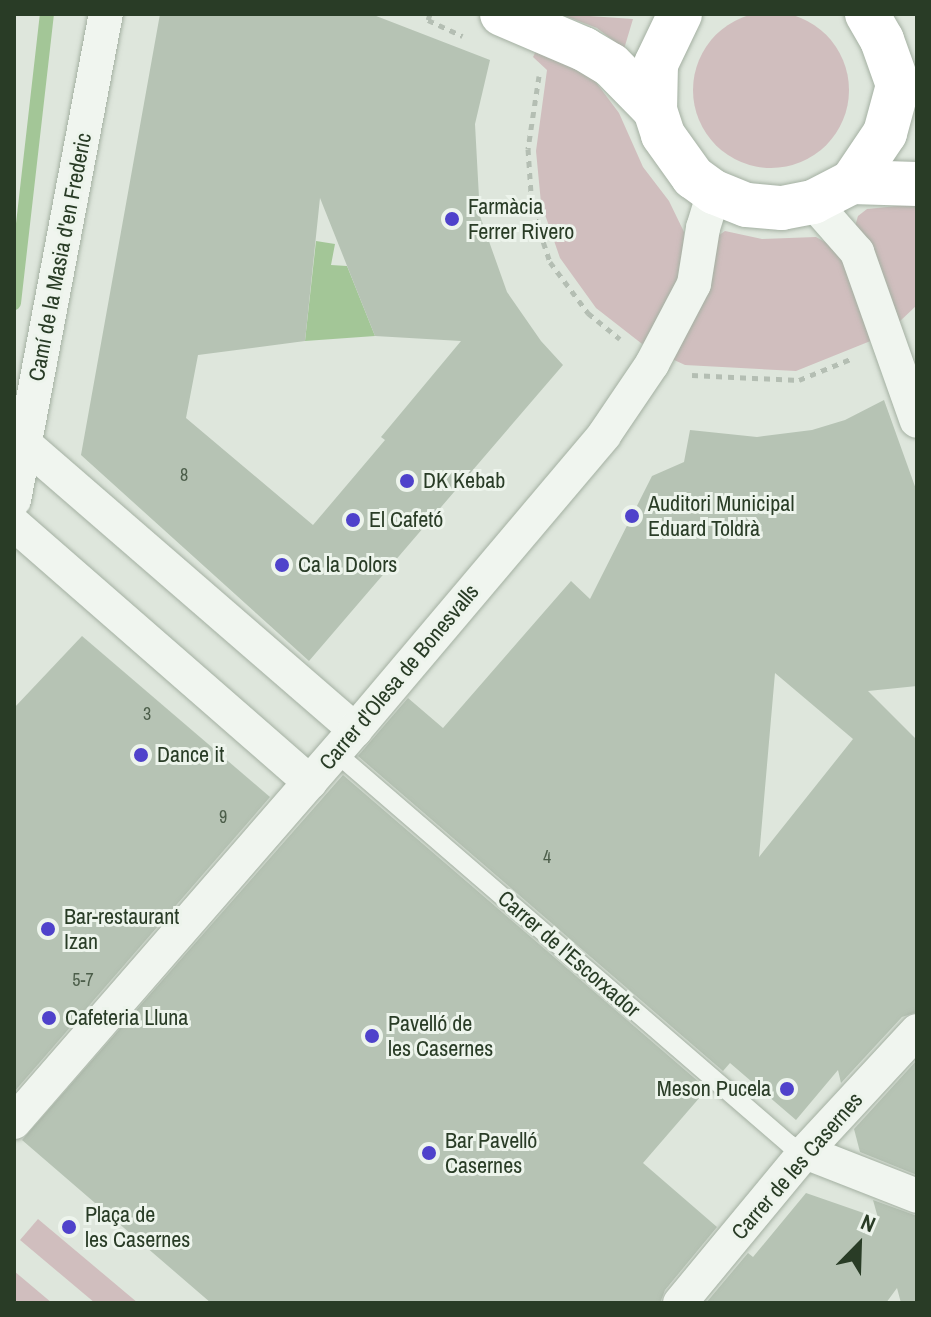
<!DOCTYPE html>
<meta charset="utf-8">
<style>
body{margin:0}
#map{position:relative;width:931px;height:1317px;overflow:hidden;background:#dee6dc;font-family:"Archivo Narrow",sans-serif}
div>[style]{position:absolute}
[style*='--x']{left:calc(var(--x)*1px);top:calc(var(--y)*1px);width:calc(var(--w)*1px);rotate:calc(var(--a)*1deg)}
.green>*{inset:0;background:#d0bebe}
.round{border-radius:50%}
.water>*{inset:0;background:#a3c697}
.stream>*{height:14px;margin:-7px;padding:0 7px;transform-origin:7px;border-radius:7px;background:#a3c697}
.building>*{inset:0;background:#b6c3b4}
.path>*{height:5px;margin-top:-2.5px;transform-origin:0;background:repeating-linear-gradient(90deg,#b4beb3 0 6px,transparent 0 12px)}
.roads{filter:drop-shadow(0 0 2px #a4b0a2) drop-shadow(0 0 2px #a4b0a2)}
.lane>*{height:18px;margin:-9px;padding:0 9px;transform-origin:9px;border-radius:9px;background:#f0f5ef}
.street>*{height:34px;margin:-17px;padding:0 17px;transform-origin:17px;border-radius:17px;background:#f0f5ef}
.secondary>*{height:44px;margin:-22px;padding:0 22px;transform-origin:22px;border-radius:22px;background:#fff}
.dots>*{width:22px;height:22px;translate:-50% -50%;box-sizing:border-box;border:4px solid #edf4ec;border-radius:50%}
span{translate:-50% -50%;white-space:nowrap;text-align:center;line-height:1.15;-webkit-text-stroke:6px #edf4ec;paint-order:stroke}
.number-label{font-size:18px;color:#4c5e4a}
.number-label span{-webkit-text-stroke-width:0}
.poi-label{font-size:22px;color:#293c26}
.left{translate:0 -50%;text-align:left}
.right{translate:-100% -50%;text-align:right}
.street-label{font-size:22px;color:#293c26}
.frame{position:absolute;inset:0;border:16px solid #293c26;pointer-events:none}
.north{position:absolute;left:819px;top:1205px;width:80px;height:80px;-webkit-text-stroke:6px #edf4ec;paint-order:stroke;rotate:23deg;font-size:22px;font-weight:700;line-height:32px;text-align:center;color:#293c26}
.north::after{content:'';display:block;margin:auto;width:28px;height:36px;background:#293c26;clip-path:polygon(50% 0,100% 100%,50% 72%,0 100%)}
</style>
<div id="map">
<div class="green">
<div class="round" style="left:693px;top:12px;width:156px;height:156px"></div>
<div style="clip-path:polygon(560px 14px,633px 19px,624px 49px,597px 28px)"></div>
<div style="clip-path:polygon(536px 51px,589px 73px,619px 113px,643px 167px,669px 201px,684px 232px,682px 279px,646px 347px,596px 308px,560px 258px,541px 203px,536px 151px,547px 70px,533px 57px)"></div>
<div style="clip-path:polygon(917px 204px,917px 305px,897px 324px,855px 226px,858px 216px,867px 209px)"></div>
<div style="clip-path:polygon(725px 231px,762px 239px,816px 237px,841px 251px,873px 340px,796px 371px,685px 365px,670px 358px,715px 238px)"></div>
<div style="clip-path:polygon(38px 1219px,138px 1303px,95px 1303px,20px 1240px)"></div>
<div style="clip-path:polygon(14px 1271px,52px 1303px,14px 1303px)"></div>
</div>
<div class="water">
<div style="clip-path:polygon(316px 241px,335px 244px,331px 265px,347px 266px,375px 336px,305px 341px)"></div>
</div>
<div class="stream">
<div style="--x:14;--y:303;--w:291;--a:-83.5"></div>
</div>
<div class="building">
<div style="clip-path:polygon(evenodd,160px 14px,371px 14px,490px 60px,475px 124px,480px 216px,507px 292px,541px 341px,563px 365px,309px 661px,81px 455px,160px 14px,320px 198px,375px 336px,461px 341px,381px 437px,385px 440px,313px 525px,186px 418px,198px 355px,305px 341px,320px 198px)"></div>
<div style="clip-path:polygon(evenodd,884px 400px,917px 492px,917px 686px,868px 691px,917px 740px,917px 1012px,902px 1017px,841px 1083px,838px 1070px,796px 1120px,730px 1063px,723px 1071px,358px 756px,408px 698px,443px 728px,571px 581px,590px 599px,652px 476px,684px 462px,690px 430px,757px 437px,812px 430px,845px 420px,884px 400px,775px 673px,853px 739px,759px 857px,775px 673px)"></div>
<div style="clip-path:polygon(82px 636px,270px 797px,14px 1092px,14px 708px)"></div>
<div style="clip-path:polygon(343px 775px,707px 1089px,643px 1163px,717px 1227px,665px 1290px,660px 1303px,211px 1303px,22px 1140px)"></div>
<div style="clip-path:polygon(917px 1060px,917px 1175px,860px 1152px,854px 1129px)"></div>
<div style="clip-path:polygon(806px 1193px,878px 1218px,873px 1200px,917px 1216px,917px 1303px,901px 1303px,897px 1288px,886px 1303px,706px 1303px,748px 1253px,753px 1257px)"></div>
</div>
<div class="path">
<div style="--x:430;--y:14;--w:6;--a:108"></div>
<div style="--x:428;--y:20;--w:38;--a:25"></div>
<div style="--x:539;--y:76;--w:74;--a:98.6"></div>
<div style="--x:528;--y:149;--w:59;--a:86.1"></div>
<div style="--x:532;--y:208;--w:57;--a:71.6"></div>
<div style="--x:550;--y:262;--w:64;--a:53.3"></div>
<div style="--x:588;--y:313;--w:41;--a:39.1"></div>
<div style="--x:692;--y:375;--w:107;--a:2.7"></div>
<div style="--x:799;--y:380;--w:58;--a:-22.2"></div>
</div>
<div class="roads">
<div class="lane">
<div style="--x:335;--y:752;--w:600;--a:40.81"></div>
<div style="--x:789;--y:1144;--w:18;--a:27"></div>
</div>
<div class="street">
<div style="--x:813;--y:202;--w:67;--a:48.7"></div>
<div style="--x:857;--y:252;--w:179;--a:70.5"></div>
<div style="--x:25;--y:444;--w:437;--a:40.9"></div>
<div style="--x:14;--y:500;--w:495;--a:-79.3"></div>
<div style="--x:14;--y:524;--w:393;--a:41.1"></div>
<div style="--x:14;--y:1122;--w:520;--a:-48.98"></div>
<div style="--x:355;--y:730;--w:386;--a:-49.8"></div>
<div style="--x:604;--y:435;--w:86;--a:-55.9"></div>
<div style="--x:652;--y:364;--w:90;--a:-62.3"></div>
<div style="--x:694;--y:284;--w:57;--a:-80.9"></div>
<div style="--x:703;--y:228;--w:38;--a:-73"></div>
<div style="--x:805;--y:1152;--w:120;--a:21.4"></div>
<div style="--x:680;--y:1303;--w:196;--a:-50.4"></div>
<div style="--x:805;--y:1152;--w:165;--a:-47.2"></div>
</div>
<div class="secondary">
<div style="--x:502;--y:14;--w:89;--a:23.1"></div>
<div style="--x:584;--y:49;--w:31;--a:31"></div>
<div style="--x:611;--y:65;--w:63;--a:45.6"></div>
<div style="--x:680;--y:14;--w:55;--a:115.6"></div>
<div style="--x:656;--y:64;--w:46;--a:91.2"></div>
<div style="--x:655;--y:110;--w:26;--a:72"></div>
<div style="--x:663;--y:135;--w:52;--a:54.5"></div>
<div style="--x:693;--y:177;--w:26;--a:36"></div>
<div style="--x:714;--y:192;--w:35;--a:22"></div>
<div style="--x:747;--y:205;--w:35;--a:5"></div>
<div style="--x:782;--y:208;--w:32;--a:-11"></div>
<div style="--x:813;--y:202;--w:44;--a:-27.1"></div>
<div style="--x:852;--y:182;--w:59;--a:-56"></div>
<div style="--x:885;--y:133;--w:50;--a:-74.8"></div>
<div style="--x:898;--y:85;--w:48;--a:-109.6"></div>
<div style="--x:882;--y:40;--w:30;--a:-120"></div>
<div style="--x:852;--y:182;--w:65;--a:1.8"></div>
</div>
</div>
<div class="dots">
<div style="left:452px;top:219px;background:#4f42cb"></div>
<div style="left:407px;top:481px;background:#4f42cb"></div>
<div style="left:632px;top:516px;background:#4f42cb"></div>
<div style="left:353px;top:520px;background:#4f42cb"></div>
<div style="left:282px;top:565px;background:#4f42cb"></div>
<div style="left:141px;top:755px;background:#4f42cb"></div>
<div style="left:48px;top:929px;background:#4f42cb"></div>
<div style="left:49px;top:1018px;background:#4f42cb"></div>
<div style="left:372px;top:1036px;background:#4f42cb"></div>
<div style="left:787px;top:1089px;background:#4f42cb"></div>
<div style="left:429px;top:1153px;background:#4f42cb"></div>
<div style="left:69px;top:1227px;background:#4f42cb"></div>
</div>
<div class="number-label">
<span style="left:184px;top:475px">8</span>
<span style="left:147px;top:714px">3</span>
<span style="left:223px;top:817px">9</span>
<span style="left:547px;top:857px">4</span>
<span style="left:83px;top:980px">5-7</span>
</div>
<div class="poi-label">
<span class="left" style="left:468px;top:219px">Farmàcia<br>Ferrer Rivero</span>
<span class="left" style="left:423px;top:481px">DK Kebab</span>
<span class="left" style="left:648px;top:516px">Auditori Municipal<br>Eduard Toldrà</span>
<span class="left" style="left:369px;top:520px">El Cafetó</span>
<span class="left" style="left:298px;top:565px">Ca la Dolors</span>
<span class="left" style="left:157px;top:755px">Dance it</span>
<span class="left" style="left:64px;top:929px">Bar-restaurant<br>Izan</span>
<span class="left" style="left:65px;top:1018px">Cafeteria Lluna</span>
<span class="left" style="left:388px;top:1036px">Pavelló de<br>les Casernes</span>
<span class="right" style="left:771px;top:1089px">Meson Pucela</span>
<span class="left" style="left:445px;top:1153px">Bar Pavelló<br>Casernes</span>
<span class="left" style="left:85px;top:1227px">Plaça de<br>les Casernes</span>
</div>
<div class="street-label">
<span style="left:60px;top:257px;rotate:-79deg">Camí de la Masia d'en Frederic</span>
<span style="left:399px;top:677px;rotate:-50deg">Carrer d'Olesa de Bonesvalls</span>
<span style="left:569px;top:954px;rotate:41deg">Carrer de l'Escorxador</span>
<span style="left:797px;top:1166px;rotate:-49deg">Carrer de les Casernes</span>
</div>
<div class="frame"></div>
<div class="north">N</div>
</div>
